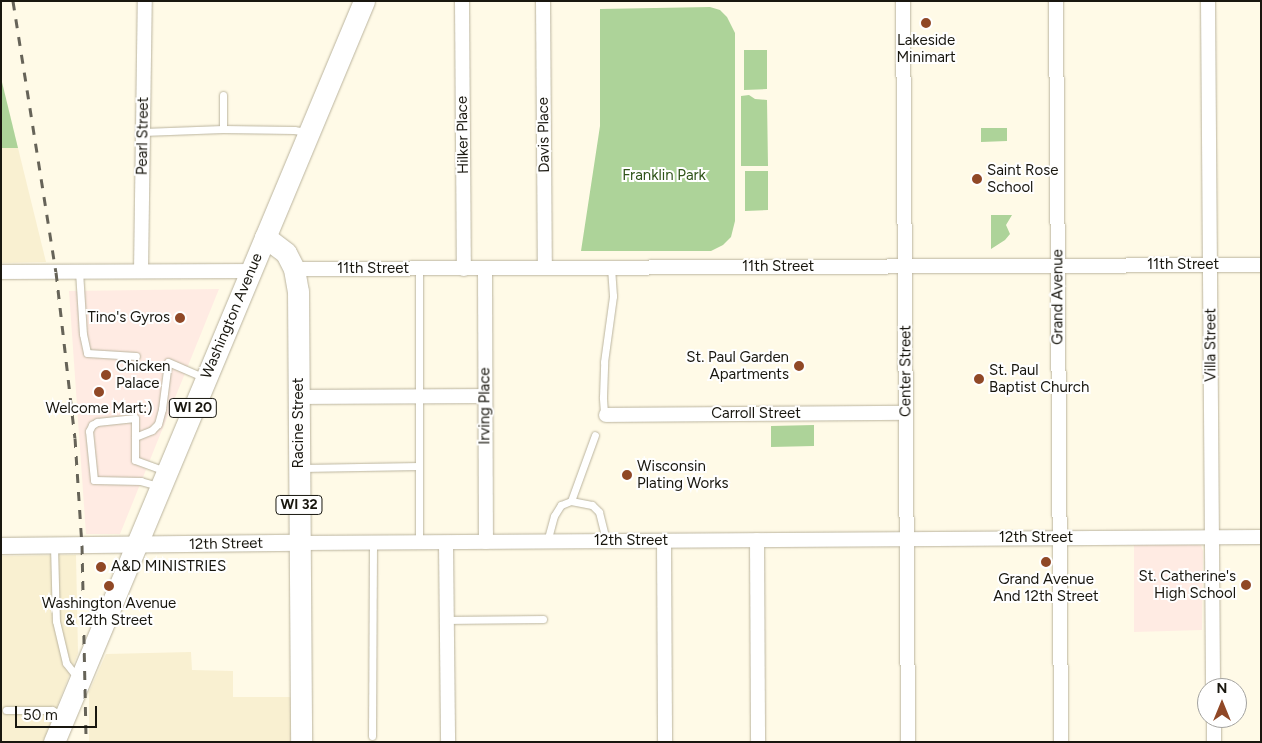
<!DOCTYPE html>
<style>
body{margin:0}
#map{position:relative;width:1262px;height:743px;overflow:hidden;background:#fffae7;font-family:Figtree,sans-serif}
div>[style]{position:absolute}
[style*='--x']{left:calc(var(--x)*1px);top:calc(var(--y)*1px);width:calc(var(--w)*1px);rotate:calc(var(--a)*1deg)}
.commercial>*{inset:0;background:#ffebe3}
.built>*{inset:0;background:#f9f0d1}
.green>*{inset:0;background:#add399}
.roads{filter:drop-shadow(0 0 1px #bbb49e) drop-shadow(0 0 1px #bbb49e)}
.service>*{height:7px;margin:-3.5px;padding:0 3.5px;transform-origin:3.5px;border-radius:3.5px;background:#fff}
.minor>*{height:14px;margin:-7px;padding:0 7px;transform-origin:7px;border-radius:7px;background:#fff}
.tertiary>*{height:16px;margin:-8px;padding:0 8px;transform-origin:8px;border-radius:8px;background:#fff}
.primary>*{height:21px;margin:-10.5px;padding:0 10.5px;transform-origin:10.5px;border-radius:10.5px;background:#fff}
.rail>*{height:3px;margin-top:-1.5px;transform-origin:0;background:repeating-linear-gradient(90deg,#666358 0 9px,transparent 0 18px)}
.dots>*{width:14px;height:14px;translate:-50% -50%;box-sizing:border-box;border:2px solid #fff;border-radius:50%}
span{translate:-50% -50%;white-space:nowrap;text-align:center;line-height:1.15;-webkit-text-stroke:4px #fff;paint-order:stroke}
.shield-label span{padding:1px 4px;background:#fff;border:1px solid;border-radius:4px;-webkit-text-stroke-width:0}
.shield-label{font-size:14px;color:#19170f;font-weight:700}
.poi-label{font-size:15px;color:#19170f}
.left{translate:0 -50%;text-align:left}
.right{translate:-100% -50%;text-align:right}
.street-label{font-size:15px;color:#19170f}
.park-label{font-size:15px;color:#305419}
.frame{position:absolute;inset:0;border:2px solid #19170f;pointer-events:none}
.north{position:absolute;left:1197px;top:678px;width:50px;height:50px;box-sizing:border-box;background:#fff;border:1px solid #a3a29f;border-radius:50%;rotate:0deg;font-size:14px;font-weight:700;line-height:20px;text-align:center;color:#19170f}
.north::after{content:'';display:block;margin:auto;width:18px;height:22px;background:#904826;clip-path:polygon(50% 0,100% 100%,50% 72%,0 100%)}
.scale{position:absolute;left:15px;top:706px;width:82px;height:22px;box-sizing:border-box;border:2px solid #19170f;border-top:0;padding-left:6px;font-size:15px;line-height:18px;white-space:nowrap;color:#19170f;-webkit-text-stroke:4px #fff;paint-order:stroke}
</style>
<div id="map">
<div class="commercial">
<div style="clip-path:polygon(219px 289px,120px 534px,86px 534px,69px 291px)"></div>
<div style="clip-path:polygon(1134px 544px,1201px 545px,1203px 551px,1202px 630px,1134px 632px)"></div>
</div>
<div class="built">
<div style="clip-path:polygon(1px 148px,18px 148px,46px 262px,1px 263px)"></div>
<div style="clip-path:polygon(76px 555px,78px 653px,43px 742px,1px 742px,1px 556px)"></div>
<div style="clip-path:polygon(191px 652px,192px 670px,233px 671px,233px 697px,291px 697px,291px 742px,89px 742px,89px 692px,106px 654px)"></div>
</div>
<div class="green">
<div style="clip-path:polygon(710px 7px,720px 10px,727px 17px,735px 33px,735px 221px,731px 237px,723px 245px,711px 251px,581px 251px,600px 126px,600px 9px)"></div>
<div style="clip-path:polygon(744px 50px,767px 50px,767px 89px,744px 90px)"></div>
<div style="clip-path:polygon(1px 78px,18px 148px,1px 148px)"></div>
<div style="clip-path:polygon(749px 95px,755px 99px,767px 100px,768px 166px,741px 166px,741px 96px)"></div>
<div style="clip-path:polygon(981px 128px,1007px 128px,1007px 141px,981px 142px)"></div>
<div style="clip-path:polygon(745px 171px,768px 171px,768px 210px,745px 211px)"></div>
<div style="clip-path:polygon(991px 215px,1012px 215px,1006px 225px,1010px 234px,1005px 240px,991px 249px)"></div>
<div style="clip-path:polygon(814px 425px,814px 446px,771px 447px,771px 426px)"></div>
</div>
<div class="roads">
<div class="service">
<div style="--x:223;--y:95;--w:34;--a:90"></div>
<div style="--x:143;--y:132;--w:80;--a:-2.1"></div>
<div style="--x:223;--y:129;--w:71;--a:0.8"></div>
<div style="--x:294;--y:130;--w:13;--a:9"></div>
<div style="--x:79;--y:271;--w:63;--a:86.4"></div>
<div style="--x:83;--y:334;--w:19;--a:78"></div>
<div style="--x:87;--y:353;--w:49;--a:3.5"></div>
<div style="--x:606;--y:415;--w:3;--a:-135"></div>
<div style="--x:604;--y:413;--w:16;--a:-94"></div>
<div style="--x:603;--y:397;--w:35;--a:-88"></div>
<div style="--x:604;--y:362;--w:67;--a:-82.2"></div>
<div style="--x:613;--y:296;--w:28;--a:-94"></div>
<div style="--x:135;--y:437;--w:18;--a:-22"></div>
<div style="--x:152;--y:430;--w:8;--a:-45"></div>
<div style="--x:158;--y:424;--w:16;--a:-75"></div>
<div style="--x:162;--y:409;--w:47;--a:-82.7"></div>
<div style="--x:168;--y:362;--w:40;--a:23.4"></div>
<div style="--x:302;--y:468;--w:117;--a:-1"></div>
<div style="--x:158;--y:486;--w:18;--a:-164"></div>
<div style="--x:141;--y:481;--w:47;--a:-178.8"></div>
<div style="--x:94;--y:480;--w:49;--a:-95.8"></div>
<div style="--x:89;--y:431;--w:7;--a:-63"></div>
<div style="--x:92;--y:425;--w:6;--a:-31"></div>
<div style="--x:97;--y:422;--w:38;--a:-6"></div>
<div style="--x:135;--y:418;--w:42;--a:90"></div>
<div style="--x:135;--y:460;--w:33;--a:20"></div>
<div style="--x:571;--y:501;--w:70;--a:-70"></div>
<div style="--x:547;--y:542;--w:27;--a:-75"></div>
<div style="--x:554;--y:516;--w:13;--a:-58"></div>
<div style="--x:561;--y:505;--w:11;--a:-22"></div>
<div style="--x:571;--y:501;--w:21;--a:11"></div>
<div style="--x:592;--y:505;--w:10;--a:45"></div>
<div style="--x:599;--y:512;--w:30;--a:76"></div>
<div style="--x:419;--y:543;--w:274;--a:-90"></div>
<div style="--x:54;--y:546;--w:75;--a:88.5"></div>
<div style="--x:56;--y:621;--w:43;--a:76.6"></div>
<div style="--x:66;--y:663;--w:18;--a:52"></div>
<div style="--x:446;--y:620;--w:97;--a:-0.6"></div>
<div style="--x:6;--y:710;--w:46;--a:0"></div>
<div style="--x:52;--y:710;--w:11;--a:27"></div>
<div style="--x:372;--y:736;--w:193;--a:-89.7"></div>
</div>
<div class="minor">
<div style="--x:462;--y:1;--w:268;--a:89.6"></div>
<div style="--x:543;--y:1;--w:267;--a:89.6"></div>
<div style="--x:903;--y:1;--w:741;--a:89.61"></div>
<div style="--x:1056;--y:1;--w:741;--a:89.61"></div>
<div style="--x:1208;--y:1;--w:687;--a:89.58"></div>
<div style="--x:294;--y:269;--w:967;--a:-0.24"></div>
<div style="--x:485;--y:269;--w:273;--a:89.8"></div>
<div style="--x:141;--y:271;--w:270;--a:-89.2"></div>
<div style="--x:1;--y:272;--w:249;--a:-0.2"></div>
<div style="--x:299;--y:397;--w:186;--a:-0.3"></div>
<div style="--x:606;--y:415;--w:300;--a:-0.4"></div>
<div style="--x:757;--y:540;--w:202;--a:89.7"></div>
<div style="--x:664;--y:541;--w:201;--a:89.7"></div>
<div style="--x:300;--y:543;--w:961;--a:-0.36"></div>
<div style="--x:446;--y:543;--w:199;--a:89.4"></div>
<div style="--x:1214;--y:718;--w:24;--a:90"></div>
</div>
<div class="tertiary">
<div style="--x:1;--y:546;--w:299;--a:-0.6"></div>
</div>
<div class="primary">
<div style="--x:265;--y:237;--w:26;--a:37"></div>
<div style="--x:286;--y:253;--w:18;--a:63"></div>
<div style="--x:294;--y:269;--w:22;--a:80"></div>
<div style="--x:298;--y:291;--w:451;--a:89.6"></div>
<div style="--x:54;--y:742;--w:803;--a:-67.3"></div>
</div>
</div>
<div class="rail">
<div style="--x:13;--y:1;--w:274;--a:81"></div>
<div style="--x:56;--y:272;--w:167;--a:83.5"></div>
<div style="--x:75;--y:438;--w:107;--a:86.3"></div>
<div style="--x:82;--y:545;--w:197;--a:88.8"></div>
</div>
<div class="dots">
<div style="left:926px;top:23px;background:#904826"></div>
<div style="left:977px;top:179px;background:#904826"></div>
<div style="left:180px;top:318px;background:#904826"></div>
<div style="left:799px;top:366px;background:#904826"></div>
<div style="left:106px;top:375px;background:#904826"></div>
<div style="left:979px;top:379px;background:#904826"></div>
<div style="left:99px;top:392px;background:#904826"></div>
<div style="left:627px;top:475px;background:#904826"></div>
<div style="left:1046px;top:562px;background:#904826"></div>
<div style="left:101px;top:567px;background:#904826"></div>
<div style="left:1246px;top:585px;background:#904826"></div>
<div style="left:109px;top:586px;background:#904826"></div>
</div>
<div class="shield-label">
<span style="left:193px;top:408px">WI 20</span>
<span style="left:299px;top:505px">WI 32</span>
</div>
<div class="poi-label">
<span style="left:926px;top:49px">Lakeside<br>Minimart</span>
<span class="left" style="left:987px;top:179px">Saint Rose<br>School</span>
<span class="right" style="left:170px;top:318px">Tino's Gyros</span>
<span class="right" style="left:789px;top:366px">St. Paul Garden<br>Apartments</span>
<span class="left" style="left:116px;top:375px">Chicken<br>Palace</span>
<span class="left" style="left:989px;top:379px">St. Paul<br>Baptist Church</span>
<span style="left:99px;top:409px">Welcome Mart:)</span>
<span class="left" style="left:637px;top:475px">Wisconsin<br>Plating Works</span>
<span class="left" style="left:111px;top:567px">A&amp;D MINISTRIES</span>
<span class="right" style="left:1236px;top:585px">St. Catherine's<br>High School</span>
<span style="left:1046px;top:588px">Grand Avenue<br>And 12th Street</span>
<span style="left:109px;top:612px">Washington Avenue<br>&amp; 12th Street</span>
</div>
<div class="street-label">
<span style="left:463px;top:135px;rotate:-91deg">Hilker Place</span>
<span style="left:544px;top:135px;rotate:-91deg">Davis Place</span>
<span style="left:143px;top:136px;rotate:-89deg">Pearl Street</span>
<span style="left:1183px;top:265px">11th Street</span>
<span style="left:778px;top:267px">11th Street</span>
<span style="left:373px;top:269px">11th Street</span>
<span style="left:1058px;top:297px;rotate:-90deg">Grand Avenue</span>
<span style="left:232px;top:316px;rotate:-67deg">Washington Avenue</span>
<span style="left:1211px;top:345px;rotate:-90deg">Villa Street</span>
<span style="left:906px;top:371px;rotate:-90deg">Center Street</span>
<span style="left:485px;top:406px;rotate:-90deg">Irving Place</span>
<span style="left:756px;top:414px">Carroll Street</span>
<span style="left:299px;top:423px;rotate:-90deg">Racine Street</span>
<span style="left:1036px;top:538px">12th Street</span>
<span style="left:631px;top:541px">12th Street</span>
<span style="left:226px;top:544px;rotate:-1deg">12th Street</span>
</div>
<div class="park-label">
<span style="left:664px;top:176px">Franklin Park</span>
</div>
<div class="frame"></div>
<div class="north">N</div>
<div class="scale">50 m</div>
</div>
